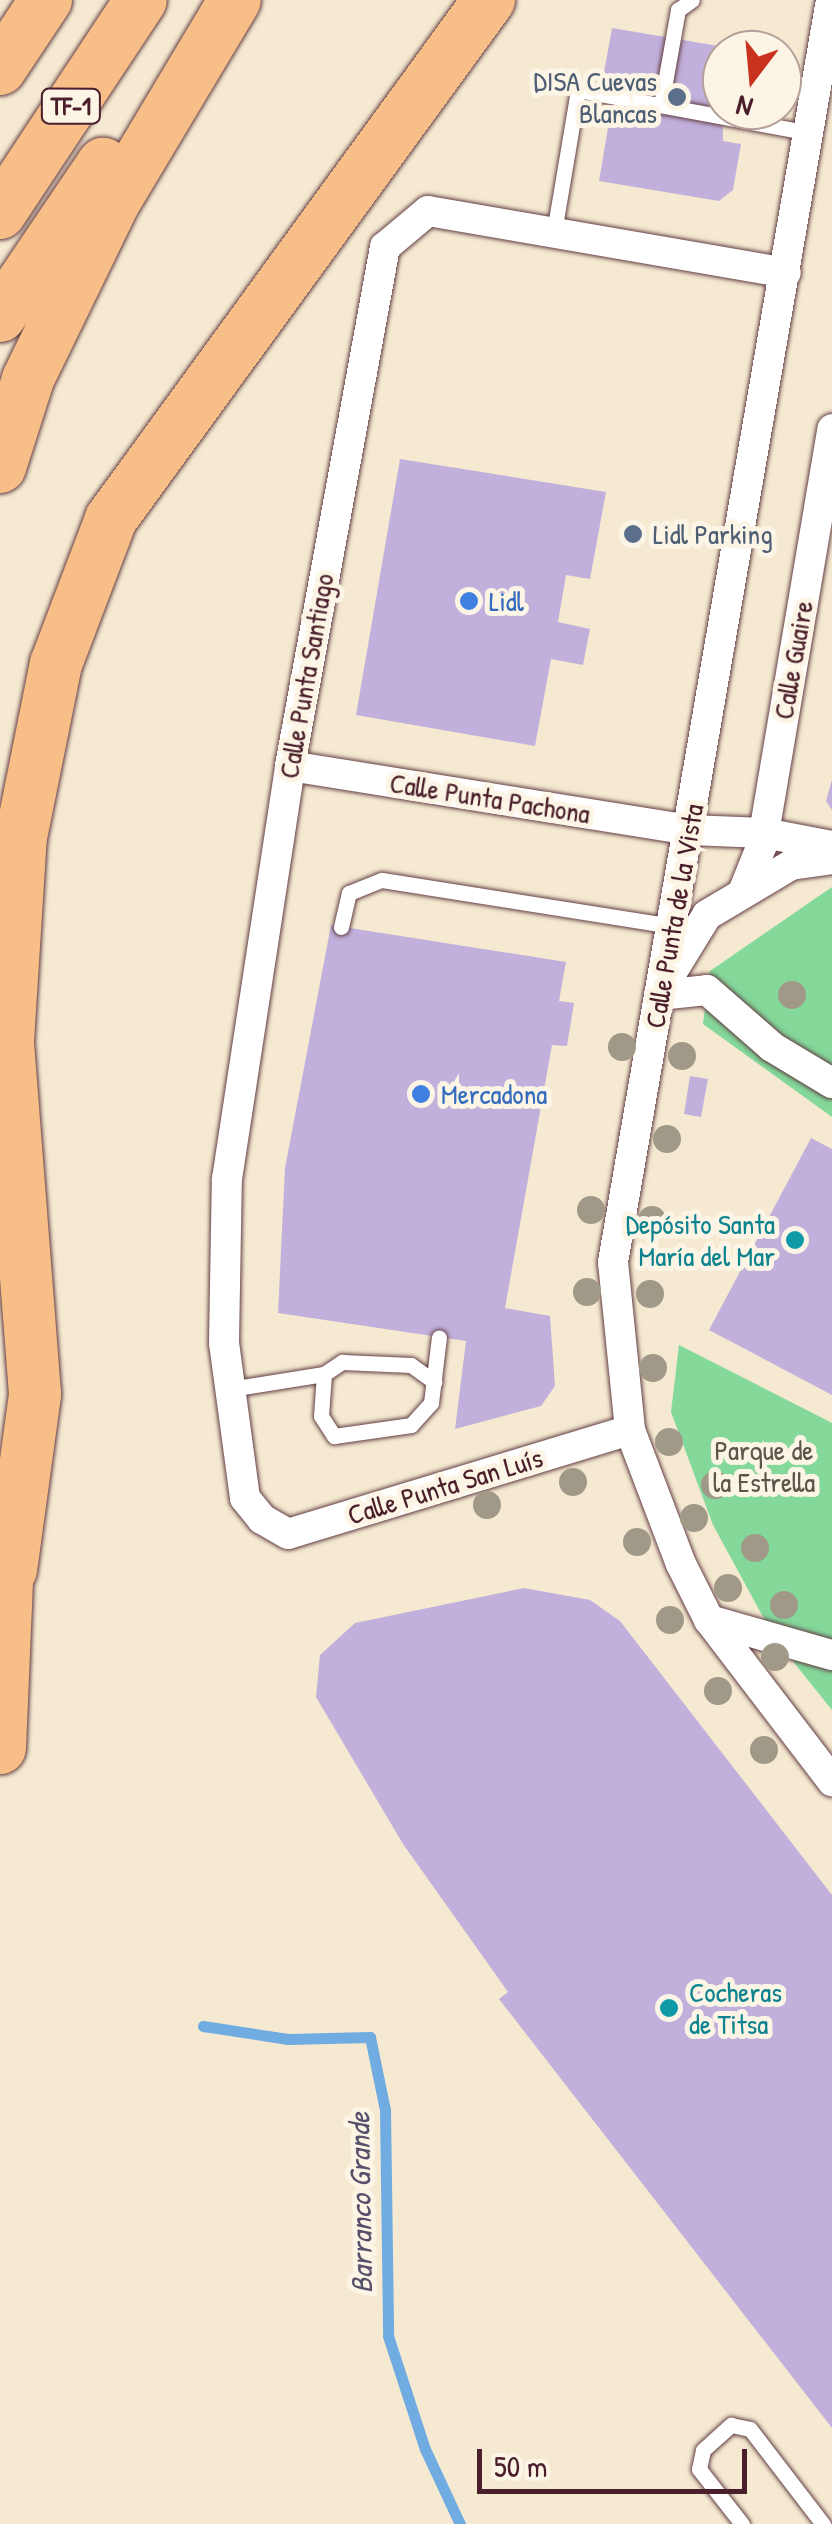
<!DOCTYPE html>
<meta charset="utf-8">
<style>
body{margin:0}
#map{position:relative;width:832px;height:2524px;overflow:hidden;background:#f5ead1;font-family:"Patrick Hand",sans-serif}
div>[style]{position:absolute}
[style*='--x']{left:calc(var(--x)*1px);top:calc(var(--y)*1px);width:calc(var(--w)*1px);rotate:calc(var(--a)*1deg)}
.green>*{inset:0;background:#83d89a}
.stream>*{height:11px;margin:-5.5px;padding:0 5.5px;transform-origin:5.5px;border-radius:5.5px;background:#70abe1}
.building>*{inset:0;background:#c1b0db}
.roads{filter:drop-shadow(0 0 2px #643d44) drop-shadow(0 0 2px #643d44)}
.lane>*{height:15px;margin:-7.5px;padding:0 7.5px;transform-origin:7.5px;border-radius:7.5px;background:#fff}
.street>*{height:30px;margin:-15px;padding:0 15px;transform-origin:15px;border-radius:15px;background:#fff}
.highway>*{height:52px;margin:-26px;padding:0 26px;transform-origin:26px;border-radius:26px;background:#f7be88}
.trees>*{width:28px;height:28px;margin:-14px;border-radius:50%;background:#a09988}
.dots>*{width:28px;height:28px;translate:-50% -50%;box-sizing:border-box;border:5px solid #fcf5e5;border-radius:50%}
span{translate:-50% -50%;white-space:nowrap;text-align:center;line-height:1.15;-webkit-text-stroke:10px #fcf5e5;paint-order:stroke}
.shield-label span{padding:2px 8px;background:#fcf5e5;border:2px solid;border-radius:8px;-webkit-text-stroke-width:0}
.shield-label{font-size:25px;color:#4a1f2b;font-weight:700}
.service-label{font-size:28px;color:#4e5e75}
.right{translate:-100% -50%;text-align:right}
.left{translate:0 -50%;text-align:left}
.shop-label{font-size:28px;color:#366cbe}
.street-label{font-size:28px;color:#4a1f2b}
.culture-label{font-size:28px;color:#0d838f}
.park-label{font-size:28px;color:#5b564c}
.water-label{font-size:30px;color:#57506b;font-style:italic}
.north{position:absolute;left:702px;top:30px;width:100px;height:100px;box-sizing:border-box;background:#fcf5e5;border:2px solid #b59f9b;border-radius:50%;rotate:196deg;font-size:28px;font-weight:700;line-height:40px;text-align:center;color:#4a1f2b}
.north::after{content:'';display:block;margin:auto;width:35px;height:45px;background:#c8321e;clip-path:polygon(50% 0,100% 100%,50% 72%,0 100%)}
.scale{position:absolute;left:477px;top:2449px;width:270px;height:45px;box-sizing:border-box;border:5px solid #4a1f2b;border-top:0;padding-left:12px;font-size:30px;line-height:35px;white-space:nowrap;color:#4a1f2b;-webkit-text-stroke:8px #fcf5e5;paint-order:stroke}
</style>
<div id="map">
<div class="green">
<div style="clip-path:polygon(832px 887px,832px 1117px,703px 1024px,710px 971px)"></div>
<div style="clip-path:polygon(679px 1345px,832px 1423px,832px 1710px,775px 1639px,713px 1525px,671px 1412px)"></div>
</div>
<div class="stream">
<div style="--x:203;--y:2026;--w:86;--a:8.7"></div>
<div style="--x:288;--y:2039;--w:82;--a:-1.4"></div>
<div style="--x:370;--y:2037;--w:75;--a:78.4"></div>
<div style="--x:385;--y:2110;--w:226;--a:89.2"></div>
<div style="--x:388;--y:2336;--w:119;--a:71.9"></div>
<div style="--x:425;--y:2449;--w:83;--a:65"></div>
</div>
<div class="building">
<div style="clip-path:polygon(612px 28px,730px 48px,722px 50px,723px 141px,741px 144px,733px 190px,719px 201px,599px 181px,609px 122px,627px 125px,635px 84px,603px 78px)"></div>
<div style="clip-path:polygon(400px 459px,606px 492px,590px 579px,566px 575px,558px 622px,590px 629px,583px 665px,551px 659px,535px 746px,356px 715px)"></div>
<div style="clip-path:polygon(832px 780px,832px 810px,826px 801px)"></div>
<div style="clip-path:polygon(331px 925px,566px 962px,559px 1001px,574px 1003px,567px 1046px,552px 1045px,505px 1308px,550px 1316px,555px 1386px,541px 1406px,455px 1429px,466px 1341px,278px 1313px,285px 1168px)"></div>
<div style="clip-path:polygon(690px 1076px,708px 1079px,701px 1117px,684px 1114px)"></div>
<div style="clip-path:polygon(811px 1138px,832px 1149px,832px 1395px,709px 1330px)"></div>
<div style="clip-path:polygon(524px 1588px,590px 1600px,620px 1621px,832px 1895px,832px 2428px,499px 1999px,508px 1992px,403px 1844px,316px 1697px,320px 1655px,355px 1623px)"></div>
</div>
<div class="roads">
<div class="lane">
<div style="--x:661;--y:105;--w:97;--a:-79.9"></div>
<div style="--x:678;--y:10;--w:17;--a:-36"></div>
<div style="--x:554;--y:232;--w:144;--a:-80.4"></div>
<div style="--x:578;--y:90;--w:235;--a:10.5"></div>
<div style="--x:341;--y:927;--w:35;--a:-77"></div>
<div style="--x:349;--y:893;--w:35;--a:-22"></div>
<div style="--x:382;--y:880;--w:294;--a:9"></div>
<div style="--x:324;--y:1374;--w:22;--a:-34"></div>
<div style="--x:342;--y:1362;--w:69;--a:2.5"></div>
<div style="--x:411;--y:1365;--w:29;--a:36"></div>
<div style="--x:230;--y:1389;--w:95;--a:-9.1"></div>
<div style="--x:324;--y:1374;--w:42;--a:94.1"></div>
<div style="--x:321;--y:1416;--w:24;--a:57"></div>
<div style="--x:334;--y:1436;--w:78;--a:-8.1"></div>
<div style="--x:411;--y:1425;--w:30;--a:-48"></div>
<div style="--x:431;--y:1403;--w:66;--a:-83.1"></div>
<div style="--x:742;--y:2524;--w:70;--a:-128"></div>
<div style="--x:699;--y:2469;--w:19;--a:-78"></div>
<div style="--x:703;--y:2450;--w:38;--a:-42"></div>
<div style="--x:731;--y:2425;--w:19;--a:12"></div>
<div style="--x:750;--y:2429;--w:120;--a:52.5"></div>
</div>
<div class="street">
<div style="--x:831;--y:0;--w:1281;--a:99.8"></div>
<div style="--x:613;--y:1262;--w:169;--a:84.2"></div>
<div style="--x:630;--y:1430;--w:143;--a:69.2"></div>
<div style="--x:681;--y:1564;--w:63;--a:63.4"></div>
<div style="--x:709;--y:1620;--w:203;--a:52.6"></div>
<div style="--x:290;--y:766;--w:405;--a:9.1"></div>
<div style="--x:690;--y:830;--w:74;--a:2.3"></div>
<div style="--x:764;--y:833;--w:69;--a:10.8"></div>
<div style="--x:743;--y:892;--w:51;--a:-68"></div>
<div style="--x:762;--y:845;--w:422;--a:-80.4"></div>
<div style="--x:670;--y:975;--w:70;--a:-58.3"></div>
<div style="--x:707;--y:915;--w:98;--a:-30.8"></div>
<div style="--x:791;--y:865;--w:41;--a:-8.3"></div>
<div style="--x:659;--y:995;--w:48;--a:-5.9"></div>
<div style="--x:707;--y:990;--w:86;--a:41.2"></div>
<div style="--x:772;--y:1047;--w:70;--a:31"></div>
<div style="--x:630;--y:1430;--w:357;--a:163.1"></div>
<div style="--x:288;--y:1534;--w:30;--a:-150"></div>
<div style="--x:262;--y:1519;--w:27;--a:-129"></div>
<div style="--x:245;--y:1498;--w:156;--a:-97.7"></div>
<div style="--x:224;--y:1343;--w:164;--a:-89"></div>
<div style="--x:227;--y:1179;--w:418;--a:-81.3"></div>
<div style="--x:290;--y:766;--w:528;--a:-79.63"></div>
<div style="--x:385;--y:247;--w:56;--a:-39.9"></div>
<div style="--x:428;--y:211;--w:363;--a:9.8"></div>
<div style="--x:709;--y:1620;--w:128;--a:15.9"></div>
</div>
<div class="highway">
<div style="--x:0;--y:69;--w:83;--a:-56.3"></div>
<div style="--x:0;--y:213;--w:255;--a:-56.5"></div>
<div style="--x:0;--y:316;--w:184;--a:-55.9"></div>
<div style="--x:0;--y:467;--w:92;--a:-72.3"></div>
<div style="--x:28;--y:379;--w:197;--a:-64.1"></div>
<div style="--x:114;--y:202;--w:235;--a:-59.1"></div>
<div style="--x:11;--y:1570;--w:178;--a:-82.2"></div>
<div style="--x:35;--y:1394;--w:354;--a:-94.4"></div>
<div style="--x:8;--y:1041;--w:204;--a:-86.4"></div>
<div style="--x:21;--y:837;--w:177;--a:-78.6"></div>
<div style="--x:56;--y:664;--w:155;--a:-69.2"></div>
<div style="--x:111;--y:519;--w:642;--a:-53.93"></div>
<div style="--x:0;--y:1748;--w:213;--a:-87.6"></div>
</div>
</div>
<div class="trees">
<div style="left:792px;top:995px"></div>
<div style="left:622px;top:1047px"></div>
<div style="left:682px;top:1056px"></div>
<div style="left:667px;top:1139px"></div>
<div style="left:591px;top:1210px"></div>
<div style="left:652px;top:1220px"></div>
<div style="left:587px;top:1292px"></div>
<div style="left:650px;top:1294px"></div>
<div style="left:653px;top:1368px"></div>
<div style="left:669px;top:1442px"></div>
<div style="left:573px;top:1482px"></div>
<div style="left:715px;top:1485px"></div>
<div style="left:487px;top:1505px"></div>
<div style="left:694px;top:1518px"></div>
<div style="left:637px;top:1542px"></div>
<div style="left:755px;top:1548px"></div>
<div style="left:728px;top:1588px"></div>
<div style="left:784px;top:1605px"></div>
<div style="left:670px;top:1620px"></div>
<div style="left:775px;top:1657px"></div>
<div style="left:718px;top:1691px"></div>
<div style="left:764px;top:1750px"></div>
</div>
<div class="dots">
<div style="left:677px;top:97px;background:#5c6f8a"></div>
<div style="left:633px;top:534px;background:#5c6f8a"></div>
<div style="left:469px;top:601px;background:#3f7fe0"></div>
<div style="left:421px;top:1094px;background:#3f7fe0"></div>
<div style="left:795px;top:1240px;background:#0f9aa8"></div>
<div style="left:669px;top:2008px;background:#0f9aa8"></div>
</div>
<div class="shield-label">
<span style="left:71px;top:106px">TF-1</span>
</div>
<div class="service-label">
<span class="right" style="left:657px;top:97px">DISA Cuevas<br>Blancas</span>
<span class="left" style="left:653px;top:534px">Lidl Parking</span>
</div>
<div class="shop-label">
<span class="left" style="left:489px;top:601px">Lidl</span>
<span class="left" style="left:441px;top:1094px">Mercadona</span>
</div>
<div class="street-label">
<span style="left:793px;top:660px;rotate:-80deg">Calle Guaire</span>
<span style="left:306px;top:676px;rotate:-80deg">Calle Punta Santiago</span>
<span style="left:490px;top:798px;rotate:9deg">Calle Punta Pachona</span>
<span style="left:674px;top:916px;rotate:-80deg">Calle Punta de la Vista</span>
<span style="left:445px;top:1486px;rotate:-17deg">Calle Punta San Luís</span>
</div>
<div class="culture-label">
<span class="right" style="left:775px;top:1240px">Depósito Santa<br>María del Mar</span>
<span class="left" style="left:689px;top:2008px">Cocheras<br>de Titsa</span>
</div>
<div class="park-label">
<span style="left:764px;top:1466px">Parque de<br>la Estrella</span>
</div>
<div class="water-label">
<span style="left:360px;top:2203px;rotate:-91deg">Barranco Grande</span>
</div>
<div class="north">N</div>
<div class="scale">50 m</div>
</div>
